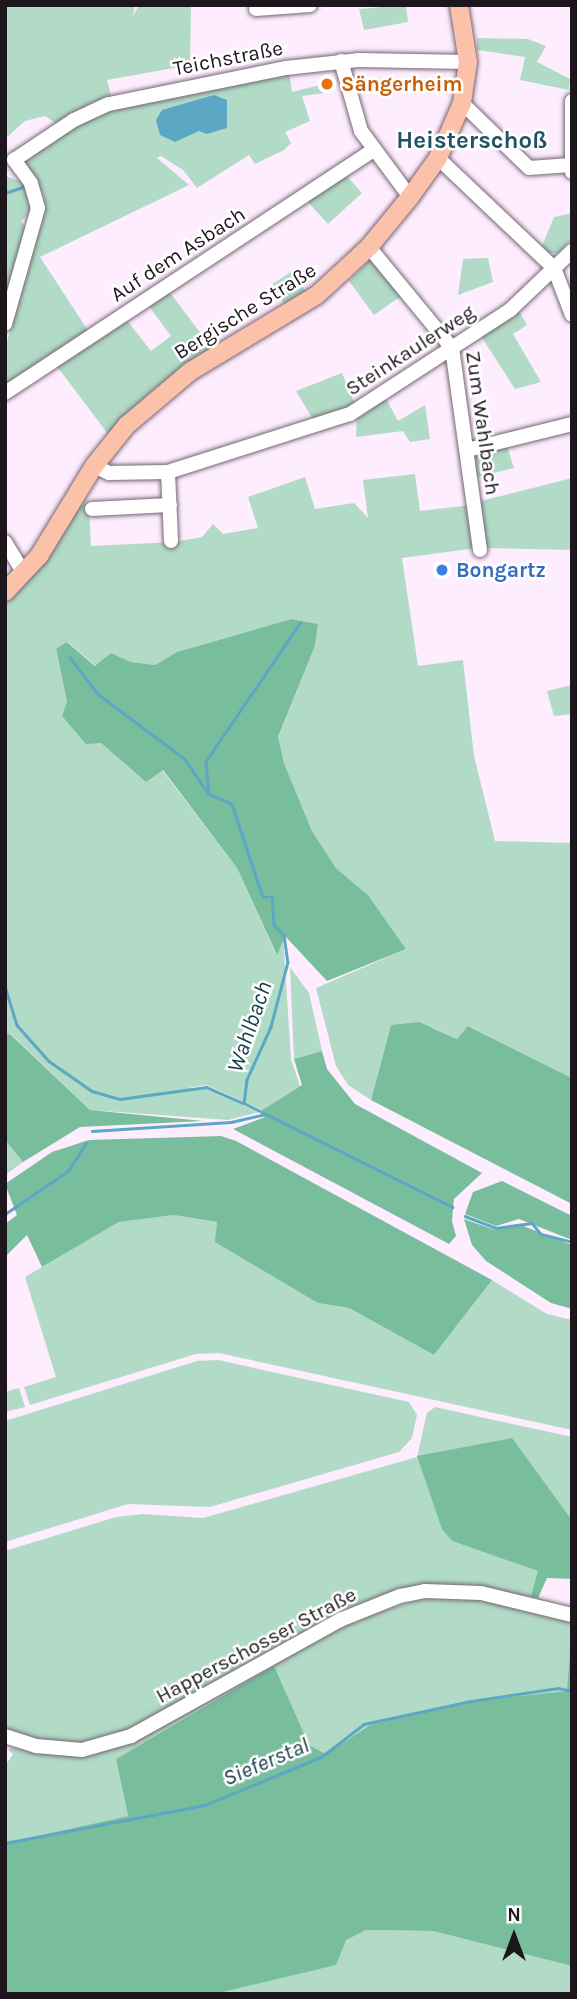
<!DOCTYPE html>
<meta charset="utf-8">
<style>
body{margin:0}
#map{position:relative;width:577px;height:1999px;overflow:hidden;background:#feedfe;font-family:Karla,sans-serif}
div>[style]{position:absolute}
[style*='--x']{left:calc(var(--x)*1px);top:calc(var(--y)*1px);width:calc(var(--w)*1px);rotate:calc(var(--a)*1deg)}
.green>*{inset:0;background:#b1dbc6}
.forest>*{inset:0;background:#78be9d}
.water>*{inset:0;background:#5ca7c4}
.stream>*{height:2.5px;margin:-1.25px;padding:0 1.25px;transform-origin:1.25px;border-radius:1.25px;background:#5ca7c4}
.roads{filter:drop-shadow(0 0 2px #746674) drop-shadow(0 0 2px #746674)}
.minor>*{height:14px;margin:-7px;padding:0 7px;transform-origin:7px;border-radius:7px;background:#fff}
.major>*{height:18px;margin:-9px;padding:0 9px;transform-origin:9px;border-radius:9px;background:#fcc1a9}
.dots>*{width:19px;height:19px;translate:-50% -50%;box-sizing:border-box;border:4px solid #fff;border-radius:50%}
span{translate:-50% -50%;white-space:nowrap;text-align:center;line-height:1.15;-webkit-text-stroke:5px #fff;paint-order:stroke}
.street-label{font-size:21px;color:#1d171d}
.food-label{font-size:21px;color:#c56008;font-weight:700}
.left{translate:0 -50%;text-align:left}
.shop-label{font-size:21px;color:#366cbe;font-weight:700}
.water-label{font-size:23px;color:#193c49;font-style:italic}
.quarter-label{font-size:24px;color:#1f5262;font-weight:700}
.frame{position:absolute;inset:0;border:7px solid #1d171d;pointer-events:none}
.north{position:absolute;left:479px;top:1901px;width:70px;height:70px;-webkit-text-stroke:5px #fff;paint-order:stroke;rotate:0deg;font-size:19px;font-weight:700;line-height:28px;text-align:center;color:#1d171d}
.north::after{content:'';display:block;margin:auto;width:24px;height:32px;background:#1d171d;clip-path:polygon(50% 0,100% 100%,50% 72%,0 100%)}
</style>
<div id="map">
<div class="green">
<div style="clip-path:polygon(5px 5px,135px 5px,133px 16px,139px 5px,191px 5px,190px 65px,107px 80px,112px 100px,60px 126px,45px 116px,25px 121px,5px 139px)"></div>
<div style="clip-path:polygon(406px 5px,408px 22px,364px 30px,359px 9px)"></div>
<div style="clip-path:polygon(477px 38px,528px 39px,546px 46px,537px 62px,570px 79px,569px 90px,520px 80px,525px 57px,477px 50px)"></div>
<div style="clip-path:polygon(289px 71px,292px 92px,324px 84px,325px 93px,302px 96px,310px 121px,285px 132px,291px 143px,284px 150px,255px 164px,249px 155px,197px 188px,183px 170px,161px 156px,157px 158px,189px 185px,40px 257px,89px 332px,5px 387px,5px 348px,42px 223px,44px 196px,23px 160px,94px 112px)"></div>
<div style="clip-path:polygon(345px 174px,362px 193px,328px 224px,307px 201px)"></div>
<div style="clip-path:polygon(5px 176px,25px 183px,33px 199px,31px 212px,21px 221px,29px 232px,5px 310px)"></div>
<div style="clip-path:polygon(572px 213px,570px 241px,558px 253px,549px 253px,542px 246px,554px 217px)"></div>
<div style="clip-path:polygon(373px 257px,404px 294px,374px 315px,349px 281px)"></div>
<div style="clip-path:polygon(488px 258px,493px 282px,458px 295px,463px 259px)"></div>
<div style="clip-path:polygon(291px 272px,308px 294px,286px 306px,271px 285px)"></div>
<div style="clip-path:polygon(169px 291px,213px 350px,150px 393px,108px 434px,56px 365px,126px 319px,151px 351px,171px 336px,148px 305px)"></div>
<div style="clip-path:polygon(518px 309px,527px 325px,513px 334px,541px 382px,515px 389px,481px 336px)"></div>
<div style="clip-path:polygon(342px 373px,355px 405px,314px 421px,296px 391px)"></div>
<div style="clip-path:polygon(384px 395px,398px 421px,425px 405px,430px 439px,410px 442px,403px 431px,356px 437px,357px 413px)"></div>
<div style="clip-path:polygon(507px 446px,514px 468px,474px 478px,473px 457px)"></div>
<div style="clip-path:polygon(415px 474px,420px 511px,471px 505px,477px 548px,402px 558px,418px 666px,463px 660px,474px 756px,495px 841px,572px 843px,572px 1078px,469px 1026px,457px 1039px,434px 1028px,391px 1025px,371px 1100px,348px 1085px,336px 1066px,316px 988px,406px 949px,368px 895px,336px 868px,312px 831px,284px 763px,278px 738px,315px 646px,318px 624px,291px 619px,177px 652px,155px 665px,131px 662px,111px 653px,96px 666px,68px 642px,56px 650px,67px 702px,101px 743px,145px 781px,162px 770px,237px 868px,276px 954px,283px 936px,291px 1059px,300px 1086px,262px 1110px,206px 1085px,188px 1088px,206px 1089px,259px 1112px,228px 1120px,90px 1110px,11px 1034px,5px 1035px,5px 601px,51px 551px,78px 506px,89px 506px,91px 546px,174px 542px,202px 537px,213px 524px,223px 534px,258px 528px,248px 497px,305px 477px,315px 509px,354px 503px,368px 518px,363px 480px)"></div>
<div style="clip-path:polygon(572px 478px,572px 550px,484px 548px,477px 502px)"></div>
<div style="clip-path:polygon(572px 685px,572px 714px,554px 716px,547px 691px)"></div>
<div style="clip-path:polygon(290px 967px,309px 993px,322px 1051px,294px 1059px)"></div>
<div style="clip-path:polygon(5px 1140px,23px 1162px,5px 1175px)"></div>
<div style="clip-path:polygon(174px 1215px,217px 1222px,318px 1303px,349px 1308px,434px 1355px,492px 1280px,547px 1314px,572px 1320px,572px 1430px,219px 1353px,196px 1354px,30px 1405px,24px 1387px,56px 1377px,25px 1277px,119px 1222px)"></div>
<div style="clip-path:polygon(218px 1360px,409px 1402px,417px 1415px,412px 1438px,399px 1452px,210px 1507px,128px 1504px,5px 1542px,5px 1421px,197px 1361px)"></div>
<div style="clip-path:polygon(19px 1388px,25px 1407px,5px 1412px,5px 1392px)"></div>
<div style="clip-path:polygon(435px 1407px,572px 1437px,572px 1572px,442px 1454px,418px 1457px,452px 1541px,539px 1571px,531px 1596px,572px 1609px,422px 1587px,133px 1729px,86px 1743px,62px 1744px,5px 1731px,5px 1551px,116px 1517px,143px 1514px,203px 1518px,417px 1457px,427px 1413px)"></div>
<div style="clip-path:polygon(430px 1596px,479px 1598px,572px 1620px,568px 1691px,471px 1701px,370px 1725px,326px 1754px,309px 1745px,273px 1666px,116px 1759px,128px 1816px,5px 1843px,5px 1766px,13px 1754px,8px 1750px,11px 1748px,86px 1753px,354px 1619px)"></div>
<div style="clip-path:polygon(366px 1930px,433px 1931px,572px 1966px,572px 1994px,214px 1994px)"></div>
</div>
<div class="forest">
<div style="clip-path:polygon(291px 619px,318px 624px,315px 646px,278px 737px,284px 763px,312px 831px,336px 868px,368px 895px,406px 949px,327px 981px,285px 936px,277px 955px,237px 868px,163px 770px,146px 782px,101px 743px,86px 744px,62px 716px,67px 702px,56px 649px,67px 642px,95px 666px,111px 653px,131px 662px,155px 665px,177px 652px)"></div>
<div style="clip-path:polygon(419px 1022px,457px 1039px,468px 1026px,572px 1078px,572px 1204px,371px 1100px,391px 1025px)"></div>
<div style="clip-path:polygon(10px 1034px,90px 1110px,203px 1121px,80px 1127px,23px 1162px,5px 1140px,5px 1035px)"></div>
<div style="clip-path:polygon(322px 1051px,327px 1069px,355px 1104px,482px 1173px,454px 1199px,452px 1221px,456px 1236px,449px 1244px,233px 1129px,265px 1117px,262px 1110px,302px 1085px,294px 1059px)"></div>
<div style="clip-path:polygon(221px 1136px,236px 1141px,492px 1280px,434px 1355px,349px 1308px,318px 1303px,215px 1242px,217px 1222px,174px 1215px,119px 1222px,42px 1267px,27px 1235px,5px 1257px,5px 1224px,17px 1215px,5px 1184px,52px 1152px,89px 1140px)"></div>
<div style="clip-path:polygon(502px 1181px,572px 1216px,572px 1240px,519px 1219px,496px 1226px,465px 1214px,473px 1192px)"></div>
<div style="clip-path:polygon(464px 1219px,495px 1230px,518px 1224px,572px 1245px,572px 1309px,551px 1303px,486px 1261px,472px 1245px)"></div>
<div style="clip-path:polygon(512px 1438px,571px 1519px,572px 1579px,547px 1578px,538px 1598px,531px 1596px,538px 1571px,452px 1541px,442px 1529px,417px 1456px)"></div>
<div style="clip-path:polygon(572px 1625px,572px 1966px,433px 1931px,366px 1930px,346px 1940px,336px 1965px,214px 1994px,5px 1994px,5px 1843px,128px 1816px,116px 1759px,274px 1666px,309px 1745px,326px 1754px,370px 1725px,471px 1701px,567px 1691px)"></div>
</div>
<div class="water">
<div style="clip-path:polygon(214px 95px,227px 100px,227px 128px,207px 134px,199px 131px,175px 142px,160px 135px,156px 120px,162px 110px)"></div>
</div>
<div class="stream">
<div style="--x:5;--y:193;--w:18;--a:-19"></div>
<div style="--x:301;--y:622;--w:169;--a:124.2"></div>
<div style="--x:206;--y:762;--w:32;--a:85"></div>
<div style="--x:209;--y:794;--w:25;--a:23"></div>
<div style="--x:232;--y:804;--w:98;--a:71.6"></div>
<div style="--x:263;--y:897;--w:9;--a:0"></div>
<div style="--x:272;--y:897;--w:28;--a:86"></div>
<div style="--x:274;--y:925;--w:14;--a:45"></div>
<div style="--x:284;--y:935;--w:27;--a:82"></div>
<div style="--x:288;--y:962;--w:67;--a:104.7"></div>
<div style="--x:271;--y:1027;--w:58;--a:114.4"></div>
<div style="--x:247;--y:1080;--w:23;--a:97"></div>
<div style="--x:244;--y:1103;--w:233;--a:26.5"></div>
<div style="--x:70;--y:657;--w:46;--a:52.9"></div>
<div style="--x:98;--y:694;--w:109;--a:36.8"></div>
<div style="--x:185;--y:759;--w:41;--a:55.9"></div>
<div style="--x:5;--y:986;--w:41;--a:72.9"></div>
<div style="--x:17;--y:1025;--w:48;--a:48.4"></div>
<div style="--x:49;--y:1061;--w:52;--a:34.9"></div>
<div style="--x:92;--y:1091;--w:29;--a:16"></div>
<div style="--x:120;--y:1099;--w:87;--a:-7.9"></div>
<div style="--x:206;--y:1087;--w:40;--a:23.4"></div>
<div style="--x:92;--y:1131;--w:139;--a:-3.7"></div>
<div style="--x:231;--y:1122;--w:35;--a:-13"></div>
<div style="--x:5;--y:1214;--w:76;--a:-34.3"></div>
<div style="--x:68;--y:1171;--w:33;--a:-57"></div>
<div style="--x:465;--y:1216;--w:33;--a:21"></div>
<div style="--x:496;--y:1228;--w:36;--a:-8"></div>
<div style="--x:532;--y:1223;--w:14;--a:51"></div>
<div style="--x:541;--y:1234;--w:32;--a:14"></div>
<div style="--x:5;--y:1843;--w:204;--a:-10.8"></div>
<div style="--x:205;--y:1805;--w:126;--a:-22.5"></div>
<div style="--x:321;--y:1757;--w:54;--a:-37.5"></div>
<div style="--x:364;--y:1724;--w:109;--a:-12.1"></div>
<div style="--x:471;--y:1701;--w:88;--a:-8.5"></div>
<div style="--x:558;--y:1688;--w:14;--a:12"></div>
</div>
<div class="roads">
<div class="minor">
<div style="--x:256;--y:9;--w:54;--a:-4.2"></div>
<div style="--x:341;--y:61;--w:73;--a:74.1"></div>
<div style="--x:361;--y:131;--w:82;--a:53.4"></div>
<div style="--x:572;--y:101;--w:71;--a:90"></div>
<div style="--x:462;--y:103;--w:93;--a:44.1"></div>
<div style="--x:529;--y:168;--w:42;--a:-4.1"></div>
<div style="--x:438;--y:158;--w:160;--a:43.5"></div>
<div style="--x:554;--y:268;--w:50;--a:69"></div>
<div style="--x:369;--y:247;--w:131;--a:50.6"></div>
<div style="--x:452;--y:348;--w:204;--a:82.1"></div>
<div style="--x:5;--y:324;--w:121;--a:-74.1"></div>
<div style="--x:38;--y:208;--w:26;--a:-106"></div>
<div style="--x:31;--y:183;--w:29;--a:-126"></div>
<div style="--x:14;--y:160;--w:72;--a:-33.7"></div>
<div style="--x:74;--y:120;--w:38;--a:-25"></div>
<div style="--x:109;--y:104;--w:181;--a:-11.5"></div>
<div style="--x:286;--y:68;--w:72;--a:-6.3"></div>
<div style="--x:358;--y:60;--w:110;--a:1"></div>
<div style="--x:5;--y:393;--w:442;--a:-33.4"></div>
<div style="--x:467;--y:450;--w:108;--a:-13.9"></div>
<div style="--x:94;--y:466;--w:17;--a:25"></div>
<div style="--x:109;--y:473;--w:59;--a:-1"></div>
<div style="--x:168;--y:472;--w:191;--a:-17.7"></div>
<div style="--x:350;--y:414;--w:191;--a:-33"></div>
<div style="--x:510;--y:310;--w:86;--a:-43.6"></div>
<div style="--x:168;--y:472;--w:69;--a:87.5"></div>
<div style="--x:92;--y:509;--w:78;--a:-2.9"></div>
<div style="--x:5;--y:542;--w:37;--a:59"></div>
<div style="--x:5;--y:1736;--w:33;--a:18"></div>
<div style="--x:36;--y:1746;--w:46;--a:5"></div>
<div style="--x:82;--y:1750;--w:51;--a:-15.9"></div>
<div style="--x:131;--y:1736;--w:239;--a:-29"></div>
<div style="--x:340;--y:1620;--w:65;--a:-21.8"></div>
<div style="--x:400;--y:1596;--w:25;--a:-11"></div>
<div style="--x:425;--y:1591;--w:56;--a:2"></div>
<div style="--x:481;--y:1593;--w:94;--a:13.6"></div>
</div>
<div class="major">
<div style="--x:5;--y:592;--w:50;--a:-46.6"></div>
<div style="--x:39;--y:556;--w:105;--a:-58.6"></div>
<div style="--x:94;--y:466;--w:53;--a:-51.2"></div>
<div style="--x:127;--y:425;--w:84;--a:-40.2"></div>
<div style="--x:191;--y:371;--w:147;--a:-31.1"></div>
<div style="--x:317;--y:295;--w:71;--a:-42.7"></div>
<div style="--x:369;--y:247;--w:65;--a:-50.6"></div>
<div style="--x:410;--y:197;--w:48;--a:-54.3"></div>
<div style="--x:438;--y:158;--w:60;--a:-66.4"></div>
<div style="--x:462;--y:103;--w:41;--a:-81.7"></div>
<div style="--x:468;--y:62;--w:58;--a:-99"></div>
</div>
</div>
<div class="dots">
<div style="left:327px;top:84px;background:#e8710a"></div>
<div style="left:442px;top:570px;background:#3f7fe0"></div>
</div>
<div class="street-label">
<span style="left:228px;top:58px;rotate:-11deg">Teichstraße</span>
<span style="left:178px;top:254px;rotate:-33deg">Auf dem Asbach</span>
<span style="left:245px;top:311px;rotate:-32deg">Bergische Straße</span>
<span style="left:410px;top:350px;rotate:-33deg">Steinkaulerweg</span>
<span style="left:483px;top:423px;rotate:82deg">Zum Wahlbach</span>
<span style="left:256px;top:1645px;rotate:-28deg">Happerschosser Straße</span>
</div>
<div class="food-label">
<span class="left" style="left:341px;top:84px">Sängerheim</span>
</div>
<div class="shop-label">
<span class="left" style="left:456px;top:570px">Bongartz</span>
</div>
<div class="water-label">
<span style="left:250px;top:1027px;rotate:-71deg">Wahlbach</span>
<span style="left:266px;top:1762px;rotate:-23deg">Sieferstal</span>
</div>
<div class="quarter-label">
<span style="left:472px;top:141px">Heisterschoß</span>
</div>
<div class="frame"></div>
<div class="north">N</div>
</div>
